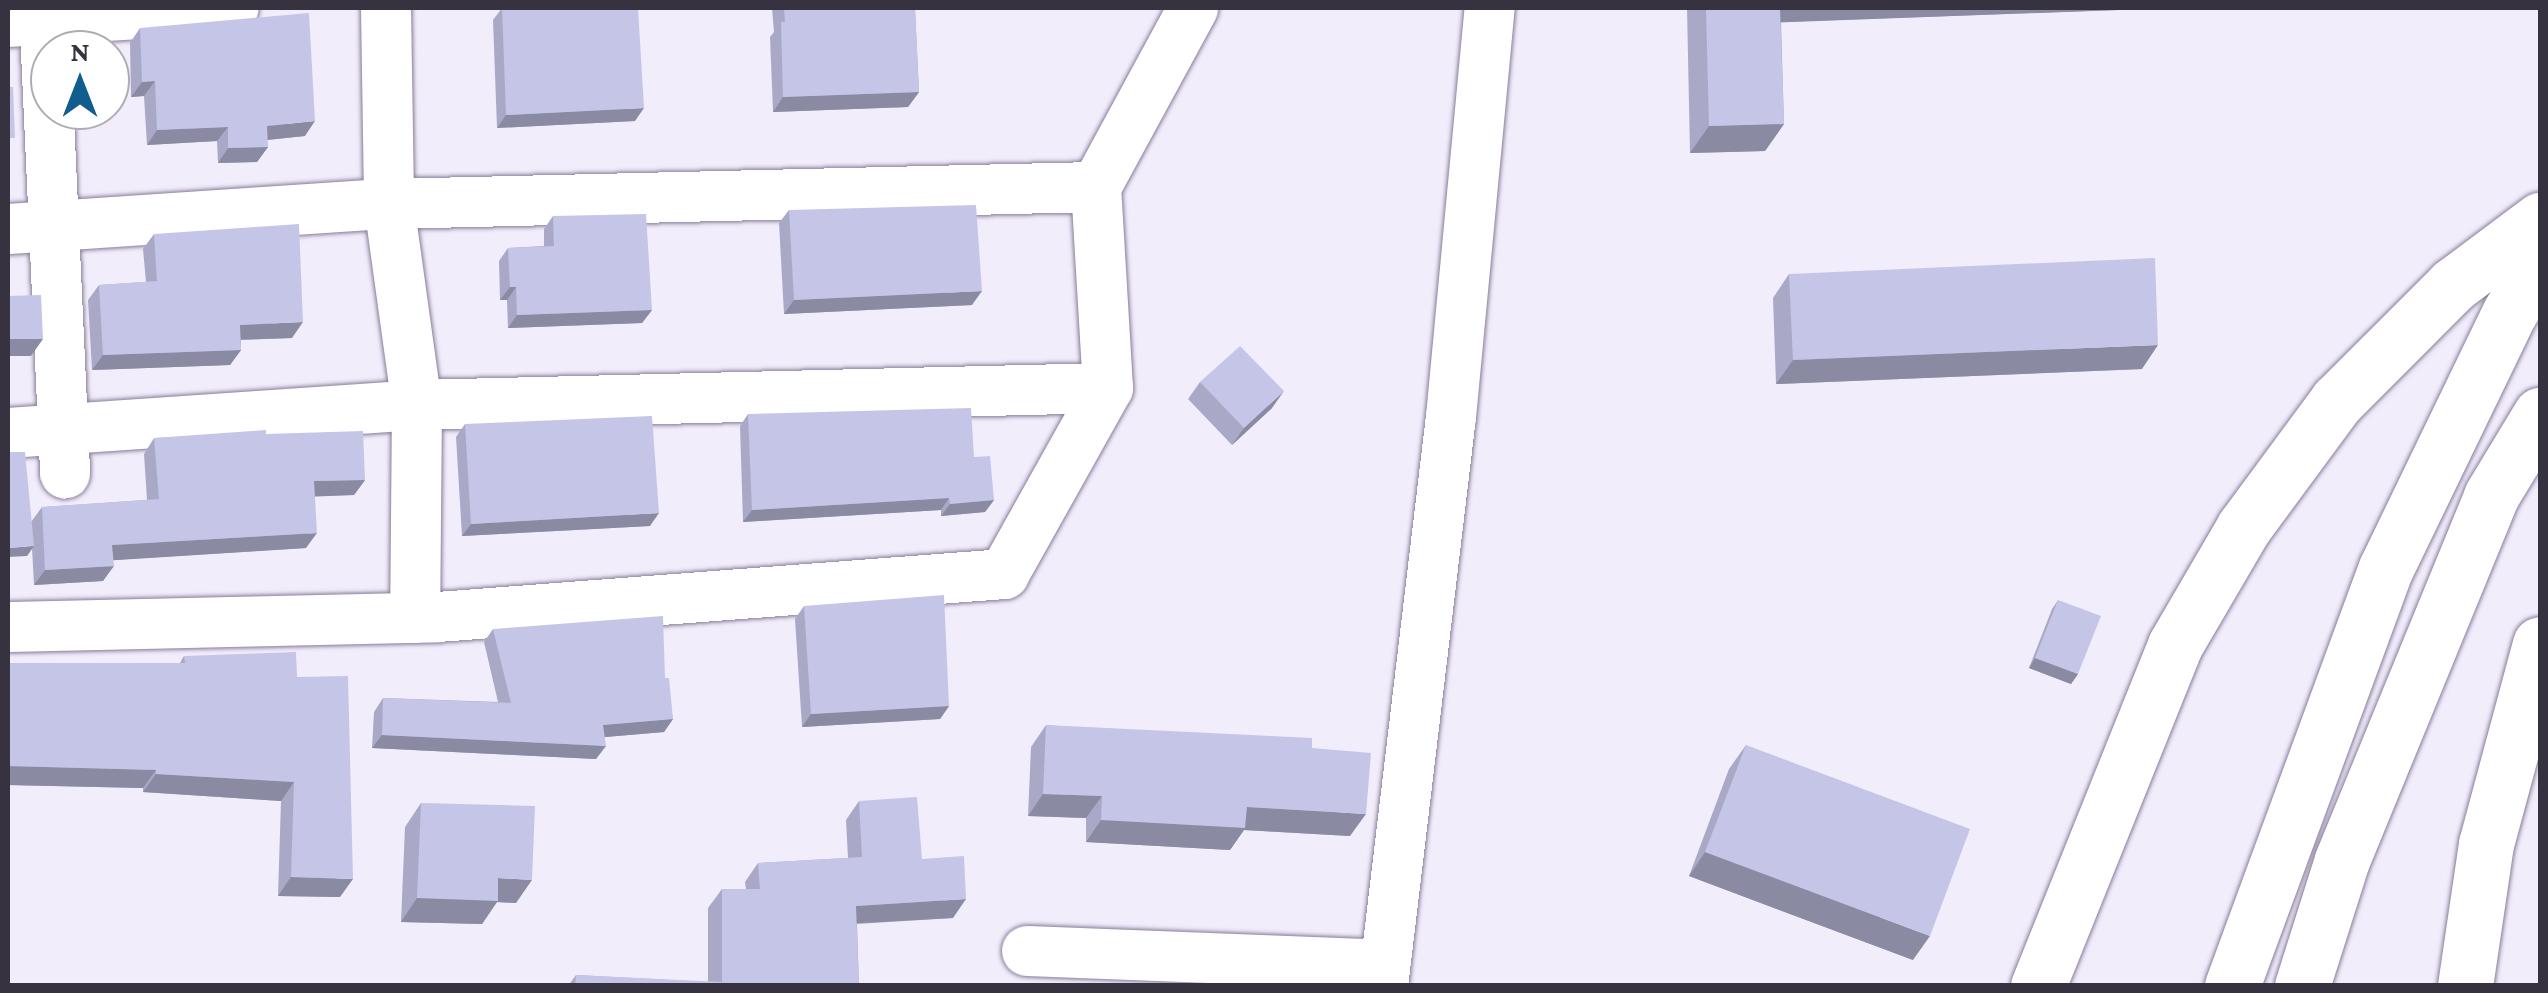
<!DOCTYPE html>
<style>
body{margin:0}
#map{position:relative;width:2548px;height:993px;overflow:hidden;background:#f2edfb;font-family:"Crimson Pro",serif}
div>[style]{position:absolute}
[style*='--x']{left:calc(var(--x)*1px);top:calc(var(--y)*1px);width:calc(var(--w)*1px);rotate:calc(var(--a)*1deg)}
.roads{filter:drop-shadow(0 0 2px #887c9b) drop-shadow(0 0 2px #887c9b)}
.street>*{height:50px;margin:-25px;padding:0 25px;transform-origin:25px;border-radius:25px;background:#fff}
.secondary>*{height:55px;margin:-27.5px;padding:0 27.5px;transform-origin:27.5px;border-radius:27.5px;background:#fff}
.highway>*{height:55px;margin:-27.5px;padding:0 27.5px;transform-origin:27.5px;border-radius:27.5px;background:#fff}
.wall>*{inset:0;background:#a9a9c7}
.shaded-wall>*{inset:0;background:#8a8aa2}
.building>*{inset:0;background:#c5c5e7}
span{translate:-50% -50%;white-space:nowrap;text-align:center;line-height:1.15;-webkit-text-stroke:8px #fff;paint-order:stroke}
.frame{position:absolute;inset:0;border:10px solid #37323f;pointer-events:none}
.north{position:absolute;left:30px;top:30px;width:100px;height:100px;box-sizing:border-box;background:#fff;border:2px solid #afadb2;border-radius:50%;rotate:0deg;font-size:28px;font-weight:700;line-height:40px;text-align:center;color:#37323f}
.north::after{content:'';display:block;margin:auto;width:35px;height:45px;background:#115d90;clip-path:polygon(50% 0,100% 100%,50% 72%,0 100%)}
</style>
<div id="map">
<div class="roads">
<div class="street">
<div style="--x:44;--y:8;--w:466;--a:87.4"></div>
<div style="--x:386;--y:8;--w:196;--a:89.1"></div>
<div style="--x:389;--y:204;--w:203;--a:82.1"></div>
<div style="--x:417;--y:405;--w:213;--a:90.5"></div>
<div style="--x:8;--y:22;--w:226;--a:-3.5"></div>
<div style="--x:8;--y:229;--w:382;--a:-3.8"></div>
<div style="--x:389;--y:204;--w:707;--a:-1.38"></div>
<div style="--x:1096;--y:187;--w:204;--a:-61.5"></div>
<div style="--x:8;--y:433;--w:410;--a:-3.9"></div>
<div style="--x:417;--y:405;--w:691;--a:-1.41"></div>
<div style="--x:1108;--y:388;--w:201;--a:-93.4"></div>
<div style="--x:8;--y:627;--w:430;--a:-1.3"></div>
<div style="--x:438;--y:617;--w:568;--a:-4.34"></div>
<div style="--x:1004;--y:574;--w:213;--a:-60.8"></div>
<div style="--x:1027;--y:951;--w:358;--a:2.2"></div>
<div style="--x:1383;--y:986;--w:573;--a:-83.19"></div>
<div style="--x:1451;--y:417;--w:411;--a:-84.6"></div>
</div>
<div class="secondary">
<div style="--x:2232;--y:986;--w:445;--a:-69.8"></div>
<div style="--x:2386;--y:568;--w:284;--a:-64.2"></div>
<div style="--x:2510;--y:312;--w:58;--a:-59"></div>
<div style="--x:2302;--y:986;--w:132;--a:-72.4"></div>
<div style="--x:2342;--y:860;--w:393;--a:-67.7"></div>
<div style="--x:2491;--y:496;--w:95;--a:-58.8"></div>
</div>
<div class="highway">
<div style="--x:2038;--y:986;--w:367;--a:-68.1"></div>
<div style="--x:2175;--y:645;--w:137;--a:-59.7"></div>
<div style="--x:2244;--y:527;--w:157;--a:-53.6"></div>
<div style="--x:2337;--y:401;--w:164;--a:-45"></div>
<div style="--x:2453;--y:285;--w:109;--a:-36.8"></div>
<div style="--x:2465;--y:986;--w:144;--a:-81.6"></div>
<div style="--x:2486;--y:844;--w:207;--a:-74.9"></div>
</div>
</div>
<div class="wall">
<div style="clip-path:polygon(502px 8px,635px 121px,497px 128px,493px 20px)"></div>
<div style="clip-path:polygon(772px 8px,915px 8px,919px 92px,908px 107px,773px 112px,770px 37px,774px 32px)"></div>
<div style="clip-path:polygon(1687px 8px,2173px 8px,1781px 22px,1784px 124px,1765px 151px,1690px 153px)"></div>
<div style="clip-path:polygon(140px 28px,305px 136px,267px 140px,268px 147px,257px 162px,218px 163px,217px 141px,147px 145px,144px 96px,131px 97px,130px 43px)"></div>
<div style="clip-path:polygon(789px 210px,972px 305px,784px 314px,779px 223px)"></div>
<div style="clip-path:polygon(553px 216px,652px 310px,642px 323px,508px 328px,507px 300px,500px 300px,499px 261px,508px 248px,544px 246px,544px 229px)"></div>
<div style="clip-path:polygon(154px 234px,292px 338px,241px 340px,241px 350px,230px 365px,92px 370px,88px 300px,99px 285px,146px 282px,143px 249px)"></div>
<div style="clip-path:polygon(1789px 274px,2142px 369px,1776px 384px,1773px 298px)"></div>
<div style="clip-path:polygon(1200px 382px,1272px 408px,1232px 445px,1188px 399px)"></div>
<div style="clip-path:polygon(748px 414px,974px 457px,994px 500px,985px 512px,941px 516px,941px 510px,743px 522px,740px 426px)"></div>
<div style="clip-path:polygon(465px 424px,650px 526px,462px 536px,456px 437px)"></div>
<div style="clip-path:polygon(266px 434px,365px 480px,354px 495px,315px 496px,306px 548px,113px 560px,103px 581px,34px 585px,32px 548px,27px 556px,31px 522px,42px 507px,147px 500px,144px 454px,154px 438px)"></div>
<div style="clip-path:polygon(2058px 600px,2078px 674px,2071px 684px,2029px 668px,2052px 609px)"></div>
<div style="clip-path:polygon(804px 606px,949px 706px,940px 719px,802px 727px,795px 619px)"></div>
<div style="clip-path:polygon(493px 629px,665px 678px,673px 719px,664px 732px,605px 737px,596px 759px,372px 748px,374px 712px,383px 698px,498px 702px,484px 642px)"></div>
<div style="clip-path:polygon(184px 656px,297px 677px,340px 897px,278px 896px,281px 801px,143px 792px,143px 788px,8px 785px,8px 658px,10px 663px,180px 663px)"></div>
<div style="clip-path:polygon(1046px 725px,1312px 748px,1350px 836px,1244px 830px,1230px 850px,1086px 842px,1086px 818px,1028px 816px,1031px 747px)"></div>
<div style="clip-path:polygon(1746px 745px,1913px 960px,1689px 876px,1729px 769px)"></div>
<div style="clip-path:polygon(859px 801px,922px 859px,953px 918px,857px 924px,859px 986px,568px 986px,576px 975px,708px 982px,708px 908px,722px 889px,746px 889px,745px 882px,758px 863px,848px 858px,846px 820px)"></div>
<div style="clip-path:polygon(421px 803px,516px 903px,497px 902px,482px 924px,401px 922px,405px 827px)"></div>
</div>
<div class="shaded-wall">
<div style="clip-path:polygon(1772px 8px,2173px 8px,1761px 23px)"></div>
<div style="clip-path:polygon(155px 81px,144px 96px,131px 97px,142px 82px)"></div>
<div style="clip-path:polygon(919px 92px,908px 107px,773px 112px,783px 97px)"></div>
<div style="clip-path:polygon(644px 108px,635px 121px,497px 128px,506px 115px)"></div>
<div style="clip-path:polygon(315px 121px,305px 136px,257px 141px,267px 126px)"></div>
<div style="clip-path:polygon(1784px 124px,1765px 151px,1690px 153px,1709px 126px)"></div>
<div style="clip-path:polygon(228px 127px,217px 141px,147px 145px,157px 130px)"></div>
<div style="clip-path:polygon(268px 147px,257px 162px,218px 163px,228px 148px)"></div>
<div style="clip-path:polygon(510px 287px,516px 287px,507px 300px,500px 300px)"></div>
<div style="clip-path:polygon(982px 291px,972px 305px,784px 314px,794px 300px)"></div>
<div style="clip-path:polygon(652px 310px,642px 323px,508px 328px,517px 315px)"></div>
<div style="clip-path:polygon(303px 322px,292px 338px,229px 340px,240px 325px)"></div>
<div style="clip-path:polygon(8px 339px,43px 339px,31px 356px,8px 356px)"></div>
<div style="clip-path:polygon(2158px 345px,2142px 369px,1776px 384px,1793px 360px)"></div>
<div style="clip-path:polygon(241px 350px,230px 365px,92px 370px,103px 355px)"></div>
<div style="clip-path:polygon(1284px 391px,1272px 408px,1232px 445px,1244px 428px)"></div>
<div style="clip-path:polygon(365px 480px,354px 495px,304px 497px,314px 481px)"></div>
<div style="clip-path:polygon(949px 498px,941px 510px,743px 522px,752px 510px)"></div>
<div style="clip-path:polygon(994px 500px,985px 512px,941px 516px,950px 504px)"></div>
<div style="clip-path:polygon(659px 513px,650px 526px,462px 536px,471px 524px)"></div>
<div style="clip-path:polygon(317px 533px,306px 548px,102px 561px,112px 545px)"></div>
<div style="clip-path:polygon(34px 546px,27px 556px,8px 557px,8px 548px)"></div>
<div style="clip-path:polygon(114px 566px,103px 581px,34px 585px,45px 570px)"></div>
<div style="clip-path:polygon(2035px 658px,2078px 674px,2071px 684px,2029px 668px)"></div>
<div style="clip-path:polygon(949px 706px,940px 719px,802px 727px,811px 714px)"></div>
<div style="clip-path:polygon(673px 719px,664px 732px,594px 738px,603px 725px)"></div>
<div style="clip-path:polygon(382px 735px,606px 746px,596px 759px,372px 748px)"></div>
<div style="clip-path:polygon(8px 766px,156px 770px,143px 788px,8px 785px)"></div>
<div style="clip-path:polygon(156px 774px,294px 782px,281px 801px,143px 792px)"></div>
<div style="clip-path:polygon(1043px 794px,1102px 796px,1086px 818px,1028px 816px)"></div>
<div style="clip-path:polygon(1247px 807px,1366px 814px,1350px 836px,1244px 830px,1230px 850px,1086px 842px,1101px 820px)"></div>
<div style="clip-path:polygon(1705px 852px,1930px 936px,1913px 960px,1689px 876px)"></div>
<div style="clip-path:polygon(291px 877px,353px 879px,340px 897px,278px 896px)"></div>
<div style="clip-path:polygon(498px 878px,532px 880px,516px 903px,497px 902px,482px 924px,401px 922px,417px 898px)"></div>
<div style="clip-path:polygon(966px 899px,953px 918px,843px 924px,856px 906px)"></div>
</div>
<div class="building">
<div style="clip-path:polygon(502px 8px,638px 8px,644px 108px,506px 115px)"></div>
<div style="clip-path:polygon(784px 8px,915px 8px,919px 92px,783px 97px,781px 22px,785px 22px)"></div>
<div style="clip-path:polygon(1706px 8px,1780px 8px,1784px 124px,1709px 126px)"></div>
<div style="clip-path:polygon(309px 13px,315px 121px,267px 126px,268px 147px,228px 148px,228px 127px,157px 130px,155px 81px,142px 82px,140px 28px)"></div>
<div style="clip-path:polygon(8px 87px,13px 87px,15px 138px,8px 138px)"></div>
<div style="clip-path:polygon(976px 205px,982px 291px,794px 300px,789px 210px)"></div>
<div style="clip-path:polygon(646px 214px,652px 310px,517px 315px,516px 287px,510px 287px,508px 248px,554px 246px,553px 216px)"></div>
<div style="clip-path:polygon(299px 224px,303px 322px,240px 325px,241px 350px,103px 355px,99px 285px,157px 281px,154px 234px)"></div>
<div style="clip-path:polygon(2155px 258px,2158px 345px,1793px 360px,1789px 274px)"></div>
<div style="clip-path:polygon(41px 295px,43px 339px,8px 339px,8px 296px)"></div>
<div style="clip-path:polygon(1240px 346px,1284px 391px,1244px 428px,1200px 382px)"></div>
<div style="clip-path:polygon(971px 408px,974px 457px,990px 456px,994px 500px,950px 504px,949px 498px,752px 510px,748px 414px)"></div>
<div style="clip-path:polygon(652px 416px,659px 513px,471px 524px,465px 424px)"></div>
<div style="clip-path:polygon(266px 430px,266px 434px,363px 431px,365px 480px,314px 481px,317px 533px,112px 545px,114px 566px,45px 570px,42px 507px,159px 499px,154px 438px)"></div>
<div style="clip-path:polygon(8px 452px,25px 452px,34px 546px,8px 548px)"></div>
<div style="clip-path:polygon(944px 595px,949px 706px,811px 714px,804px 606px)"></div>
<div style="clip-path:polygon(2058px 600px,2101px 616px,2078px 674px,2035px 658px)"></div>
<div style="clip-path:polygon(663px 616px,665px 678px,669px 678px,673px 719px,603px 725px,606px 746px,382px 735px,383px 698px,511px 703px,493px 629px)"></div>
<div style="clip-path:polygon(296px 652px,297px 677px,348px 676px,353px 879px,291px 877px,294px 782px,156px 774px,156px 770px,8px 766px,8px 658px,10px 658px,10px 663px,185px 663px,184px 656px)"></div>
<div style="clip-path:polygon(1046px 725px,1312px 738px,1312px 748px,1371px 753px,1366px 814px,1247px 807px,1245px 828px,1101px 820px,1102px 796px,1043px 794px)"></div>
<div style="clip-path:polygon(1746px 745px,1970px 829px,1930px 936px,1705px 852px)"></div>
<div style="clip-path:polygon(917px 797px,922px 859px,964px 856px,966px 899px,856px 906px,859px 986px,575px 986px,576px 975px,722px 982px,722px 889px,760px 889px,758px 863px,862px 857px,859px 801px)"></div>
<div style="clip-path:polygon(421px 803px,535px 806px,532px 880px,498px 878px,498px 901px,417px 898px)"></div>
</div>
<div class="frame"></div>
<div class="north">N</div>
</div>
